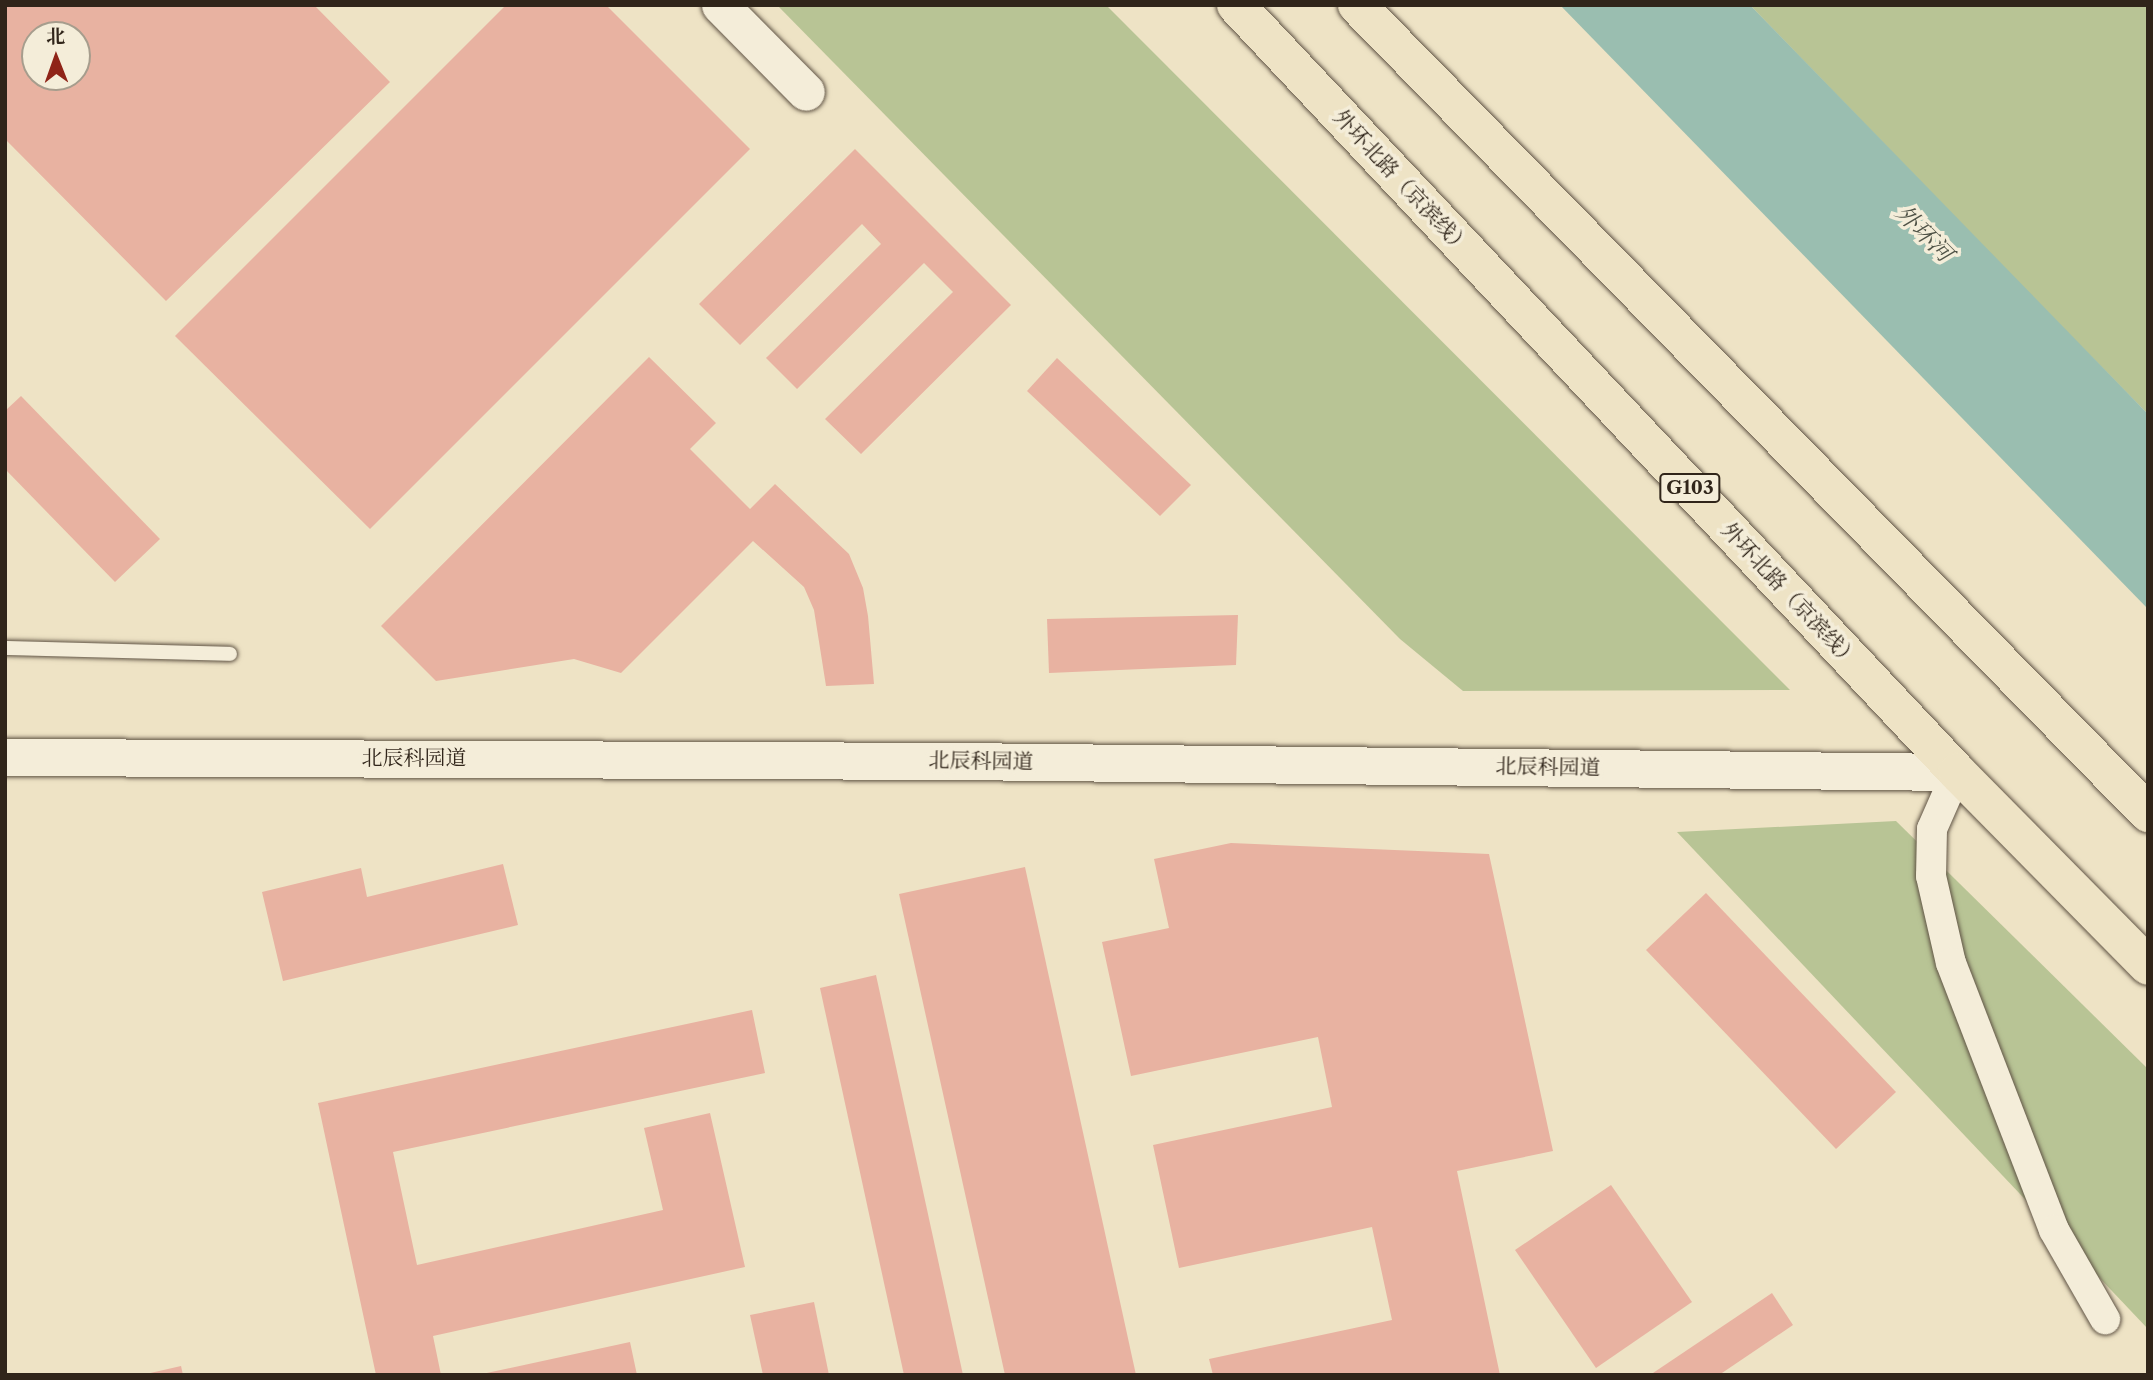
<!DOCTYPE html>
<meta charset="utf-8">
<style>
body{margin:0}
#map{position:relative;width:2153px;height:1380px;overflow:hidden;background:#eee3c5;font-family:"Libre Caslon Text","Noto Serif SC",serif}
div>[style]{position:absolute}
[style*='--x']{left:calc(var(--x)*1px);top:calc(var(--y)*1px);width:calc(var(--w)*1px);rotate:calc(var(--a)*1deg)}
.green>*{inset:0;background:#b8c495}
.water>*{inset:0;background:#9abeb0}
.building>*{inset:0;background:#e8b2a1}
.roads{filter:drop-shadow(0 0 2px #605445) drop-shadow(0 0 2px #605445)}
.service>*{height:14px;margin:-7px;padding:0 7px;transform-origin:7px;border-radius:7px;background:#f4edd9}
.minor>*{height:30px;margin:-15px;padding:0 15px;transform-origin:15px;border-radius:15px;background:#f4edd9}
.tertiary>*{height:37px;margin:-18.5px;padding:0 18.5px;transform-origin:18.5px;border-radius:18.5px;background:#f4edd9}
.trunk>*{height:38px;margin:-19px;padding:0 19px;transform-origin:19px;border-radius:19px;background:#eee3c5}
span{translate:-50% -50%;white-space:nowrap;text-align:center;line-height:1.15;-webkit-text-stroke:7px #f4edd9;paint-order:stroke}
.shield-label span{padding:2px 5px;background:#f4edd9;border:2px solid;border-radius:5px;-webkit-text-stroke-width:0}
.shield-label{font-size:19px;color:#30251a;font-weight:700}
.street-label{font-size:21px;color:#30251a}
.water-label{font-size:23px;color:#505347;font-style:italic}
.frame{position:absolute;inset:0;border:7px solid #30251a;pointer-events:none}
.north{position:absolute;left:21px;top:21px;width:70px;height:70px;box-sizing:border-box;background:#f4edd9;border:2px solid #a69d8d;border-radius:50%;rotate:359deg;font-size:19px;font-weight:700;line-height:28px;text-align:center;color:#30251a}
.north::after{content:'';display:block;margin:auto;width:24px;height:32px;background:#8f2418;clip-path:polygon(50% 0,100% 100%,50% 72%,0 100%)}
</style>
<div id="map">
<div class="green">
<div style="clip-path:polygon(777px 5px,1106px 5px,1790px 690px,1463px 691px,1400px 639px)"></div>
<div style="clip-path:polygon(1750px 5px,2148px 5px,2148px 414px,2021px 285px)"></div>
<div style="clip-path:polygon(1896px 821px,2148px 1069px,2148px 1329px,1677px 832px)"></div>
</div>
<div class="water">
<div style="clip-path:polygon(1560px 5px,1750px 5px,2148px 414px,2148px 609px)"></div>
</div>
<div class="building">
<div style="clip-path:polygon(evenodd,5px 5px,314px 5px,390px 82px,166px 301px,5px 139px,5px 5px,35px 35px,77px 35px,77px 77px,35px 77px,35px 35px)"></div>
<div style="clip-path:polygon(506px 5px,606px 5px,750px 149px,370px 529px,175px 336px)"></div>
<div style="clip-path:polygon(855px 149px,1011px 305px,861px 454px,825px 419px,953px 292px,924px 263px,797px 389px,766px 358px,881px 244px,862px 224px,740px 345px,699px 304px)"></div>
<div style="clip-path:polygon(649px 357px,716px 423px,690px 449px,750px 509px,775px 484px,849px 554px,863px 588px,868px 616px,874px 684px,826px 686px,814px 610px,804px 587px,753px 541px,621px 673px,574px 659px,436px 681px,381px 626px)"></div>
<div style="clip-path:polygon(1057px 358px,1191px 485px,1160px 516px,1027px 391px)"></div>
<div style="clip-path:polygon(21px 396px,160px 539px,115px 582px,5px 469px,5px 411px)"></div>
<div style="clip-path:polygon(1238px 615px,1236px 665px,1049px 673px,1047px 619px)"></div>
<div style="clip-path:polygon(1231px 843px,1489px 854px,1553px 1151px,1457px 1171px,1500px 1375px,1213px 1375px,1209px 1359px,1392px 1320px,1372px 1227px,1179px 1268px,1153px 1145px,1332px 1107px,1318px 1037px,1131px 1076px,1102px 942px,1169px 928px,1154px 859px)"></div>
<div style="clip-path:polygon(503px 864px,518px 925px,283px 981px,262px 892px,361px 868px,367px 897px)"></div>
<div style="clip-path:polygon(1025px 867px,1136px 1375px,1005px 1375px,899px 894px)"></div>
<div style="clip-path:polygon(1706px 893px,1896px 1092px,1836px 1149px,1646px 950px)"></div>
<div style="clip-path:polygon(876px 975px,963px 1375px,904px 1375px,820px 988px)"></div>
<div style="clip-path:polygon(752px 1010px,765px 1073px,393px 1152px,417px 1265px,663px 1210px,644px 1128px,710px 1113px,745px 1267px,433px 1336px,441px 1375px,376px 1375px,318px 1103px)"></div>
<div style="clip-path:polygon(1611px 1185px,1692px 1302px,1596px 1368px,1515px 1250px)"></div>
<div style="clip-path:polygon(1772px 1293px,1793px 1325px,1719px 1375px,1650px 1375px)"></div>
<div style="clip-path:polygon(814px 1302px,829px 1375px,763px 1375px,750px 1315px)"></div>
<div style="clip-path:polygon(630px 1342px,637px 1375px,482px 1375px,482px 1374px)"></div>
<div style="clip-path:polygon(181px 1366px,183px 1375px,146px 1375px,146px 1374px)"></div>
</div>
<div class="roads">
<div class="service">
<div style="--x:5;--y:648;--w:225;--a:1.5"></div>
</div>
<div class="minor">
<div style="--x:1957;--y:772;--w:62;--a:113.7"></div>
<div style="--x:1932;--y:829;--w:47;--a:91.2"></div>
<div style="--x:1931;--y:876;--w:89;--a:77.1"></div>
<div style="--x:1951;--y:963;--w:286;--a:68.9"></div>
<div style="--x:2054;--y:1230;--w:103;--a:60.2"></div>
</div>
<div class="tertiary">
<div style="--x:720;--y:5;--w:122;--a:45.3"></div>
<div style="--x:5;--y:757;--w:951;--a:0.24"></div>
<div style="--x:956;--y:761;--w:1001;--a:0.63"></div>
</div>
<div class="trunk">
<div style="--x:1236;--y:5;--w:1053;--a:46.77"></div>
<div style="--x:1957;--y:772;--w:272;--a:45.4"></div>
<div style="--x:1357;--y:5;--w:1131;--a:45.61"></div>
</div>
</div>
<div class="shield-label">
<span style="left:1690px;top:488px">G103</span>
</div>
<div class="street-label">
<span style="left:1402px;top:182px;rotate:47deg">外环北路（京滨线）</span>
<span style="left:1790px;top:595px;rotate:47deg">外环北路（京滨线）</span>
<span style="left:414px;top:758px">北辰科园道</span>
<span style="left:981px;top:761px;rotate:1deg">北辰科园道</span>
<span style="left:1548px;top:767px;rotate:1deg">北辰科园道</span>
</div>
<div class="water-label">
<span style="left:1924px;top:233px;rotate:45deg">外环河</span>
</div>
<div class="frame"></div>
<div class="north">北</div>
</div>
